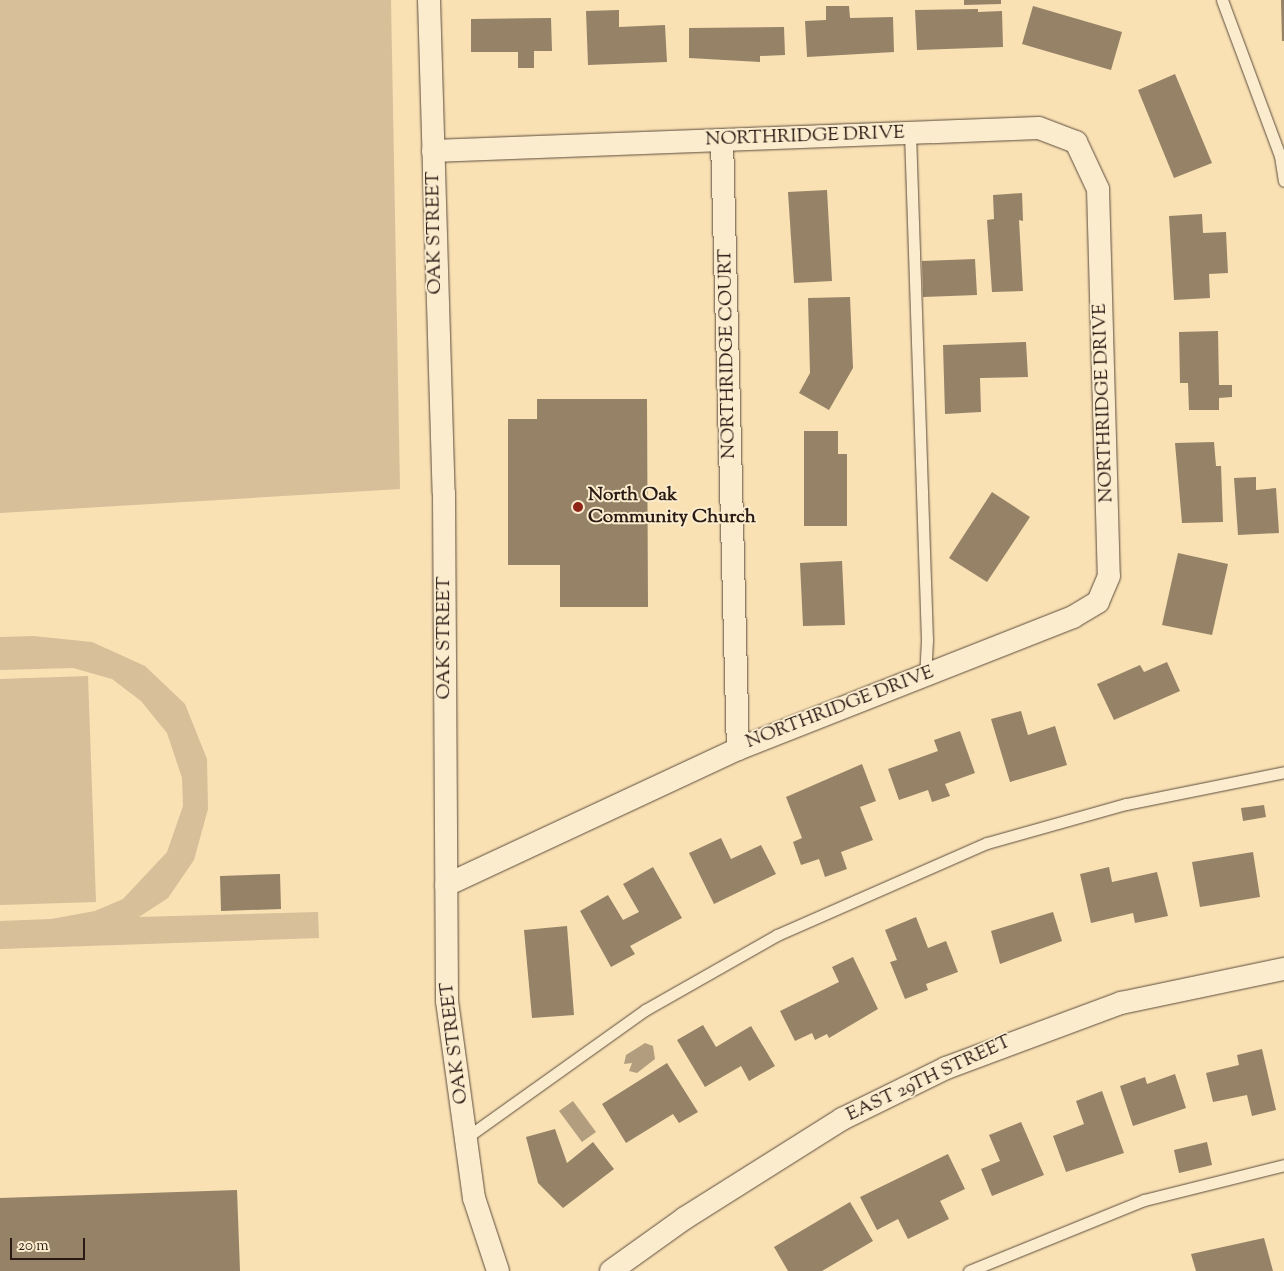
<!DOCTYPE html>
<style>
body{margin:0}
#map{position:relative;width:1284px;height:1271px;overflow:hidden;background:#f9e1b4;font-family:"Sorts Mill Goudy",serif}
div>[style]{position:absolute}
[style*='--x']{left:calc(var(--x)*1px);top:calc(var(--y)*1px);width:calc(var(--w)*1px);rotate:calc(var(--a)*1deg)}
.green>*{inset:0;background:#d6bf99}
.water>*{inset:0;background:#b29e7e}
.building>*{inset:0;background:#958267}
.roads{filter:drop-shadow(0 0 1px #5d4c3c) drop-shadow(0 0 1px #5d4c3c)}
.lane>*{height:11px;margin:-5.5px;padding:0 5.5px;transform-origin:5.5px;border-radius:5.5px;background:#fbecce}
.street>*{height:22px;margin:-11px;padding:0 11px;transform-origin:11px;border-radius:11px;background:#fbecce}
.dots>*{width:14px;height:14px;translate:-50% -50%;box-sizing:border-box;border:2px solid #fbecce;border-radius:50%}
span{translate:-50% -50%;white-space:nowrap;text-align:center;line-height:1.15;-webkit-text-stroke:4px #fbecce;paint-order:stroke}
.street-label{font-size:19px;color:#291b14}
.poi-label{font-size:19px;color:#291b14;font-weight:700}
.left{translate:0 -50%;text-align:left}
.scale{position:absolute;left:10px;top:1238px;width:75px;height:22px;box-sizing:border-box;border:2px solid #291b14;border-top:0;padding-left:6px;font-size:15px;line-height:18px;white-space:nowrap;color:#291b14;-webkit-text-stroke:4px #fbecce;paint-order:stroke}
</style>
<div id="map">
<div class="green">
<div style="clip-path:polygon(0 0,391px 0,400px 489px,0 513px)"></div>
<div style="clip-path:polygon(33px 636px,92px 642px,145px 666px,185px 704px,207px 759px,208px 809px,194px 860px,168px 898px,139px 917px,318px 912px,319px 938px,0 949px,0 921px,51px 919px,95px 911px,123px 899px,167px 852px,183px 806px,182px 778px,167px 733px,141px 701px,112px 679px,73px 668px,0 670px,0 637px)"></div>
<div style="clip-path:polygon(88px 676px,96px 902px,0 905px,0 679px)"></div>
</div>
<div class="water">
<div style="clip-path:polygon(645px 1043px,653px 1046px,655px 1059px,637px 1073px,629px 1071px,632px 1063px,624px 1064px,626px 1055px)"></div>
<div style="clip-path:polygon(573px 1101px,596px 1132px,582px 1142px,559px 1111px)"></div>
</div>
<div class="building">
<div style="clip-path:polygon(964px 0,1001px 0,1001px 4px,964px 5px)"></div>
<div style="clip-path:polygon(1281px 0,1284px 0,1284px 41px,1282px 41px)"></div>
<div style="clip-path:polygon(826px 6px,849px 6px,850px 18px,893px 17px,894px 52px,807px 57px,805px 21px,826px 20px)"></div>
<div style="clip-path:polygon(1033px 6px,1122px 32px,1111px 70px,1022px 44px)"></div>
<div style="clip-path:polygon(978px 9px,978px 12px,1002px 11px,1003px 47px,917px 50px,915px 10px)"></div>
<div style="clip-path:polygon(619px 10px,619px 27px,665px 25px,667px 62px,588px 65px,586px 11px)"></div>
<div style="clip-path:polygon(551px 18px,552px 51px,534px 51px,534px 68px,518px 68px,518px 52px,471px 52px,471px 19px)"></div>
<div style="clip-path:polygon(784px 27px,785px 55px,760px 56px,760px 62px,689px 58px,689px 28px)"></div>
<div style="clip-path:polygon(1175px 74px,1212px 163px,1174px 178px,1138px 90px)"></div>
<div style="clip-path:polygon(827px 190px,832px 281px,794px 283px,788px 192px)"></div>
<div style="clip-path:polygon(1022px 193px,1023px 221px,1019px 220px,1023px 291px,992px 292px,987px 220px,994px 219px,993px 195px)"></div>
<div style="clip-path:polygon(1202px 214px,1203px 233px,1226px 232px,1228px 273px,1209px 274px,1210px 298px,1174px 300px,1169px 216px)"></div>
<div style="clip-path:polygon(975px 259px,977px 295px,923px 297px,922px 261px)"></div>
<div style="clip-path:polygon(850px 297px,853px 368px,829px 410px,799px 393px,810px 373px,808px 298px)"></div>
<div style="clip-path:polygon(1218px 331px,1219px 385px,1232px 385px,1232px 397px,1219px 398px,1219px 410px,1189px 410px,1188px 383px,1180px 383px,1179px 332px)"></div>
<div style="clip-path:polygon(1026px 342px,1028px 377px,980px 378px,981px 412px,945px 414px,943px 345px)"></div>
<div style="clip-path:polygon(537px 399px,647px 399px,648px 607px,560px 607px,560px 565px,508px 565px,508px 419px,537px 419px)"></div>
<div style="clip-path:polygon(804px 431px,838px 431px,838px 454px,847px 454px,847px 526px,804px 526px)"></div>
<div style="clip-path:polygon(1214px 442px,1216px 466px,1221px 466px,1223px 522px,1182px 523px,1175px 443px)"></div>
<div style="clip-path:polygon(1256px 477px,1256px 490px,1276px 488px,1279px 533px,1238px 535px,1234px 478px)"></div>
<div style="clip-path:polygon(992px 492px,1030px 517px,987px 582px,949px 558px)"></div>
<div style="clip-path:polygon(1178px 553px,1228px 564px,1212px 635px,1162px 625px)"></div>
<div style="clip-path:polygon(842px 561px,845px 625px,803px 626px,800px 563px)"></div>
<div style="clip-path:polygon(1167px 662px,1180px 691px,1114px 720px,1097px 684px,1140px 665px,1144px 672px)"></div>
<div style="clip-path:polygon(1021px 711px,1028px 735px,1055px 726px,1067px 765px,1010px 782px,991px 719px)"></div>
<div style="clip-path:polygon(960px 731px,975px 773px,945px 784px,950px 796px,932px 802px,928px 790px,899px 800px,888px 769px,938px 751px,934px 740px)"></div>
<div style="clip-path:polygon(862px 764px,876px 801px,860px 807px,873px 840px,841px 852px,847px 869px,825px 877px,819px 859px,801px 865px,793px 842px,802px 838px,786px 797px)"></div>
<div style="clip-path:polygon(1264px 805px,1266px 817px,1243px 821px,1241px 808px)"></div>
<div style="clip-path:polygon(721px 838px,731px 859px,761px 845px,776px 874px,714px 904px,689px 853px)"></div>
<div style="clip-path:polygon(1253px 852px,1260px 897px,1200px 907px,1192px 862px)"></div>
<div style="clip-path:polygon(653px 867px,682px 918px,630px 946px,635px 954px,611px 967px,580px 911px,608px 895px,623px 920px,639px 912px,623px 884px)"></div>
<div style="clip-path:polygon(1109px 867px,1112px 882px,1157px 872px,1168px 916px,1135px 923px,1133px 913px,1091px 923px,1080px 874px)"></div>
<div style="clip-path:polygon(280px 874px,281px 909px,221px 911px,220px 876px)"></div>
<div style="clip-path:polygon(1053px 912px,1062px 941px,1000px 964px,991px 931px)"></div>
<div style="clip-path:polygon(916px 917px,928px 948px,946px 941px,958px 972px,926px 984px,928px 990px,905px 999px,890px 962px,897px 960px,885px 930px)"></div>
<div style="clip-path:polygon(567px 926px,574px 1015px,532px 1018px,524px 930px)"></div>
<div style="clip-path:polygon(853px 957px,878px 1009px,829px 1038px,827px 1034px,815px 1040px,812px 1033px,795px 1041px,780px 1011px,839px 982px,832px 967px)"></div>
<div style="clip-path:polygon(703px 1025px,716px 1047px,751px 1026px,775px 1066px,749px 1081px,741px 1066px,705px 1087px,677px 1040px)"></div>
<div style="clip-path:polygon(1262px 1049px,1276px 1110px,1252px 1116px,1247px 1095px,1213px 1102px,1206px 1073px,1239px 1065px,1237px 1055px)"></div>
<div style="clip-path:polygon(667px 1063px,698px 1112px,679px 1123px,673px 1114px,626px 1143px,602px 1104px)"></div>
<div style="clip-path:polygon(1175px 1074px,1186px 1108px,1133px 1126px,1120px 1086px,1145px 1077px,1147px 1084px)"></div>
<div style="clip-path:polygon(1102px 1091px,1124px 1153px,1066px 1172px,1053px 1136px,1084px 1124px,1076px 1101px)"></div>
<div style="clip-path:polygon(1021px 1122px,1044px 1175px,992px 1196px,981px 1169px,1000px 1161px,989px 1135px)"></div>
<div style="clip-path:polygon(555px 1129px,567px 1163px,593px 1142px,614px 1169px,563px 1208px,538px 1183px,526px 1137px)"></div>
<div style="clip-path:polygon(1207px 1142px,1212px 1165px,1179px 1173px,1174px 1150px)"></div>
<div style="clip-path:polygon(948px 1154px,965px 1189px,940px 1201px,949px 1219px,908px 1239px,898px 1219px,877px 1230px,860px 1197px)"></div>
<div style="clip-path:polygon(237px 1190px,240px 1271px,0 1271px,0 1198px)"></div>
<div style="clip-path:polygon(850px 1202px,873px 1241px,822px 1271px,788px 1271px,774px 1247px)"></div>
<div style="clip-path:polygon(1264px 1238px,1273px 1271px,1196px 1271px,1191px 1254px)"></div>
</div>
<div class="roads">
<div class="lane">
<div style="--x:1222;--y:0;--w:166;--a:69.6"></div>
<div style="--x:1280;--y:156;--w:25;--a:81"></div>
<div style="--x:910;--y:133;--w:507;--a:88.08"></div>
<div style="--x:927;--y:640;--w:35;--a:93"></div>
<div style="--x:467;--y:1137;--w:219;--a:-35.5"></div>
<div style="--x:645;--y:1010;--w:152;--a:-29.6"></div>
<div style="--x:777;--y:935;--w:229;--a:-23.7"></div>
<div style="--x:987;--y:843;--w:144;--a:-15.7"></div>
<div style="--x:1126;--y:804;--w:161;--a:-11.4"></div>
<div style="--x:969;--y:1271;--w:189;--a:-22.1"></div>
<div style="--x:1144;--y:1200;--w:144;--a:-14"></div>
</div>
<div class="street">
<div style="--x:429;--y:0;--w:493;--a:88.3"></div>
<div style="--x:444;--y:493;--w:508;--a:89.66"></div>
<div style="--x:447;--y:1001;--w:199;--a:82.2"></div>
<div style="--x:474;--y:1198;--w:77;--a:71.8"></div>
<div style="--x:722;--y:140;--w:609;--a:88.5"></div>
<div style="--x:433;--y:151;--w:606;--a:-2.17"></div>
<div style="--x:1039;--y:128;--w:40;--a:21"></div>
<div style="--x:1076;--y:142;--w:52;--a:64.9"></div>
<div style="--x:1098;--y:189;--w:387;--a:88.4"></div>
<div style="--x:1109;--y:576;--w:28;--a:113"></div>
<div style="--x:1098;--y:602;--w:29;--a:149"></div>
<div style="--x:1073;--y:617;--w:360;--a:158.5"></div>
<div style="--x:738;--y:749;--w:322;--a:155"></div>
<div style="--x:611;--y:1271;--w:91;--a:-35.6"></div>
<div style="--x:685;--y:1218;--w:186;--a:-32.2"></div>
<div style="--x:842;--y:1119;--w:116;--a:-26.1"></div>
<div style="--x:946;--y:1068;--w:187;--a:-20.4"></div>
<div style="--x:1121;--y:1003;--w:167;--a:-11.8"></div>
</div>
</div>
<div class="dots">
<div style="left:578px;top:507px;background:#8f2418"></div>
</div>
<div class="street-label">
<span style="left:805px;top:137px;rotate:-2deg">NORTHRIDGE DRIVE</span>
<span style="left:435px;top:233px;rotate:-91deg">OAK STREET</span>
<span style="left:728px;top:354px;rotate:-91deg">NORTHRIDGE COURT</span>
<span style="left:1104px;top:403px;rotate:-92deg">NORTHRIDGE DRIVE</span>
<span style="left:445px;top:638px;rotate:-90deg">OAK STREET</span>
<span style="left:840px;top:708px;rotate:-21deg">NORTHRIDGE DRIVE</span>
<span style="left:455px;top:1043px;rotate:-97deg">OAK STREET</span>
<span style="left:929px;top:1079px;rotate:-25deg">EAST 29TH STREET</span>
</div>
<div class="poi-label">
<span class="left" style="left:588px;top:507px">North Oak<br>Community Church</span>
</div>
<div class="scale">20 m</div>
</div>
